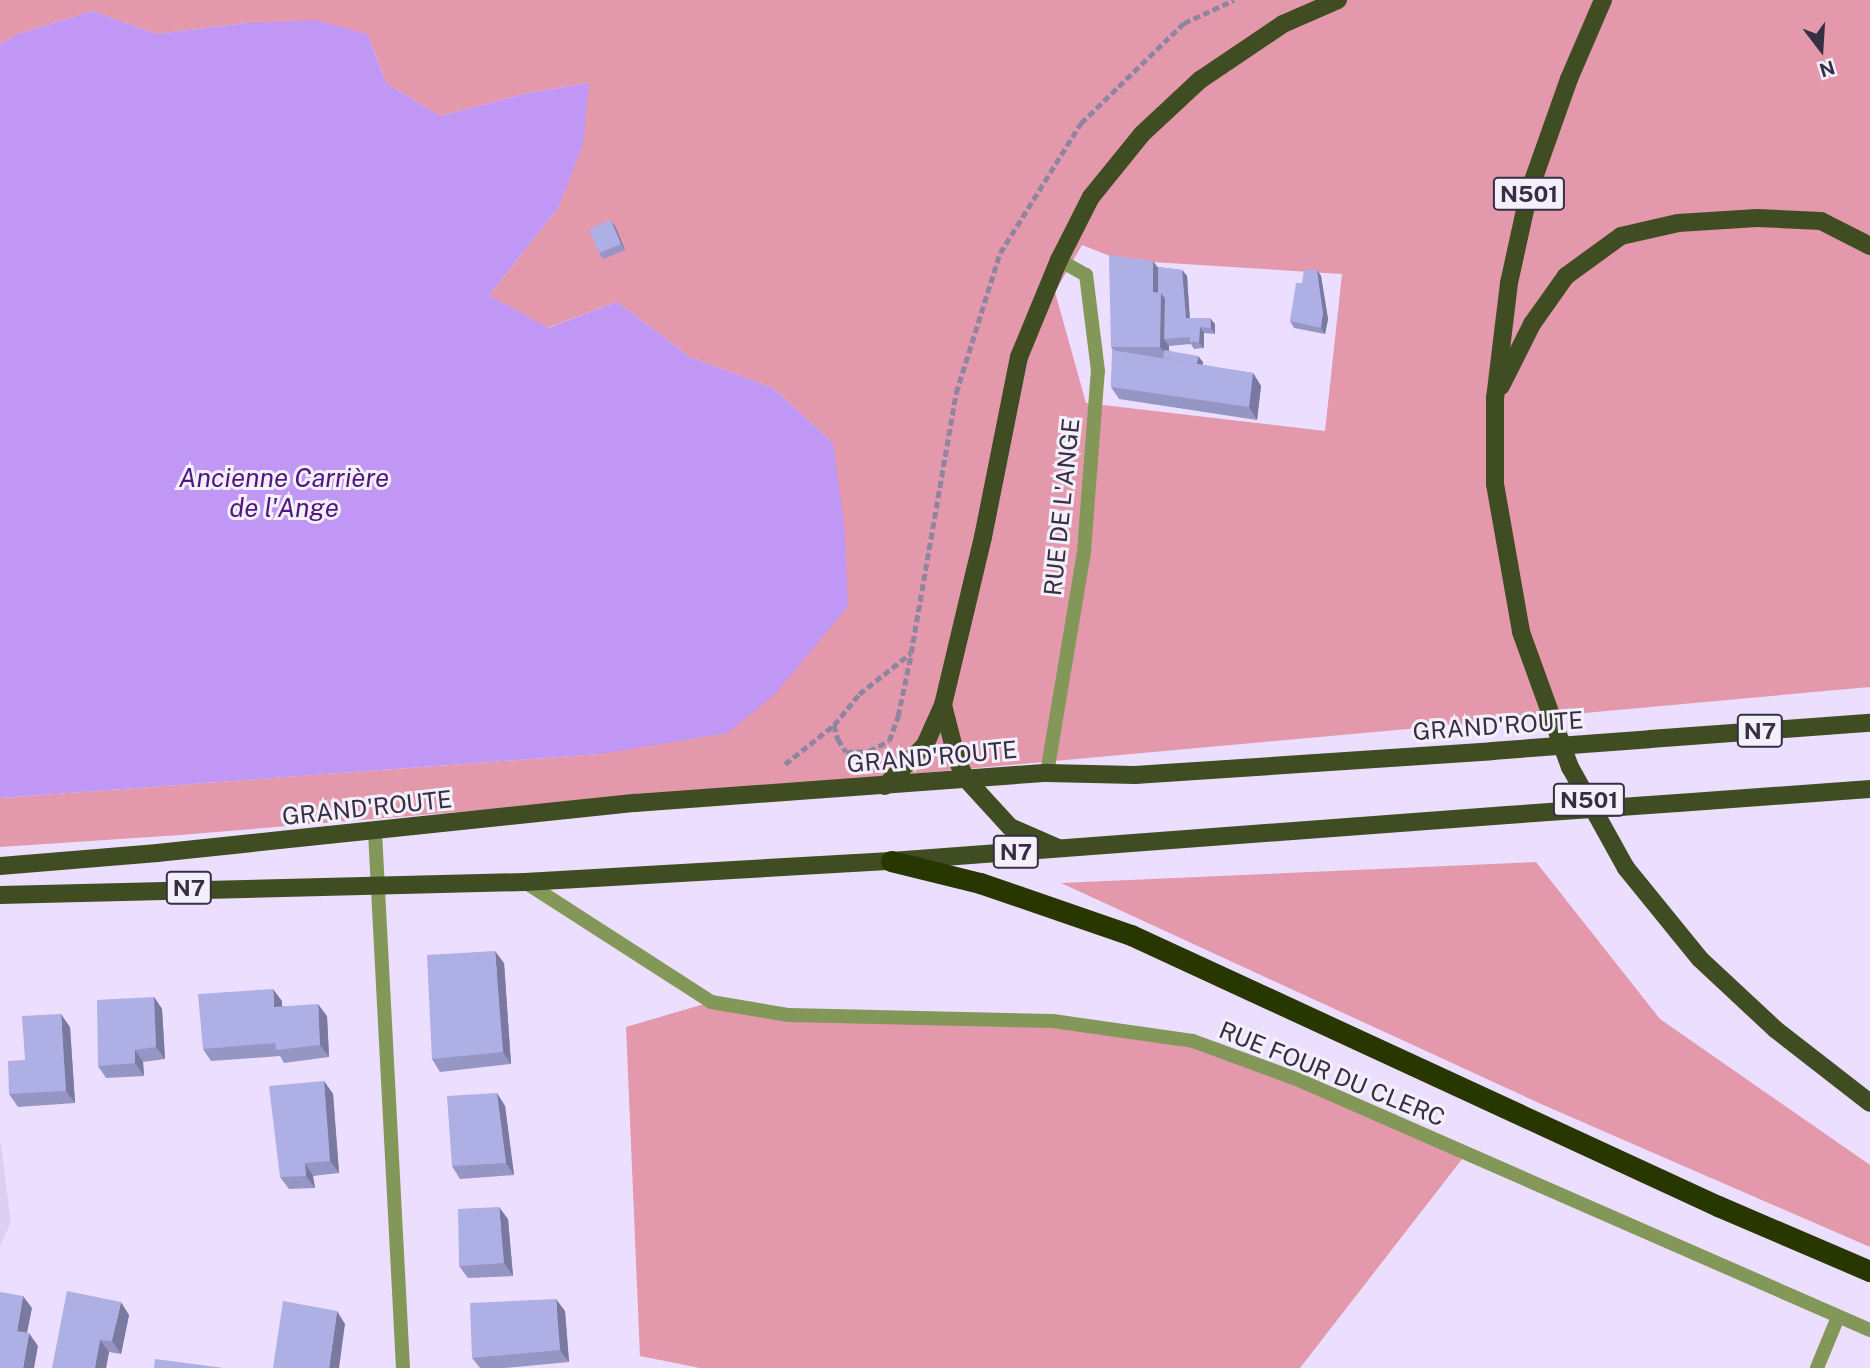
<!DOCTYPE html>
<meta charset="utf-8">
<style>
body{margin:0}
#map{position:relative;width:1870px;height:1368px;overflow:hidden;background:#ebdeff;font-family:"Public Sans",sans-serif}
div>[style]{position:absolute}
[style*='--x']{left:calc(var(--x)*1px);top:calc(var(--y)*1px);width:calc(var(--w)*1px);rotate:calc(var(--a)*1deg)}
.built>*{inset:0;background:#ddcef3}
.green>*{inset:0;background:#e399ab}
.water>*{inset:0;background:#c097f5}
.path>*{height:4.5px;margin-top:-2.25px;transform-origin:0;background:repeating-linear-gradient(90deg,#9085a0 0 7px,transparent 0 10.5px)}
.service>*{height:14px;margin:-7px;padding:0 7px;transform-origin:7px;border-radius:7px;background:#839759}
.minor>*{height:14px;margin:-7px;padding:0 7px;transform-origin:7px;border-radius:7px;background:#839759}
.primary>*{height:18px;margin:-9px;padding:0 9px;transform-origin:9px;border-radius:9px;background:#404d22}
.motorway>*{height:21px;margin:-10.5px;padding:0 10.5px;transform-origin:10.5px;border-radius:10.5px;background:#283600}
.primary-bridge>*{height:18px;margin:-9px;padding:0 9px;transform-origin:9px;border-radius:9px;background:#404d22}
.wall>*{inset:0;background:#9696c5}
.shaded-wall>*{inset:0;background:#7a7aa0}
.building>*{inset:0;background:#aeafe5}
span{translate:-50% -50%;white-space:nowrap;text-align:center;line-height:1.15;-webkit-text-stroke:6px #f4f0fb;paint-order:stroke}
.shield-label span{padding:2px 5px;background:#f4f0fb;border:2px solid;border-radius:5px;-webkit-text-stroke-width:0}
.shield-label{font-size:23px;color:#372e43;font-weight:700}
.street-label{font-size:24px;color:#372e43}
.water-label{font-size:26px;color:#521683;font-style:italic}
.north{position:absolute;left:1786px;top:14px;width:70px;height:70px;-webkit-text-stroke:5px #f4f0fb;paint-order:stroke;rotate:163deg;font-size:19px;font-weight:700;line-height:28px;text-align:center;color:#372e43}
.north::after{content:'';display:block;margin:auto;width:24px;height:32px;background:#372e43;clip-path:polygon(50% 0,100% 100%,50% 72%,0 100%)}
</style>
<div id="map">
<div class="built">
<div style="clip-path:polygon(0 1138px,11px 1222px,0 1246px)"></div>
</div>
<div class="green">
<div style="clip-path:polygon(evenodd,0 0,1870px 0,1870px 687px,856px 779px,180px 835px,0 847px,0 798px,600px 754px,833px 443px,773px 388px,690px 357px,617px 302px,547px 328px,489px 295px,558px 208px,589px 83px,528px 93px,440px 116px,387px 84px,367px 34px,247px 23px,156px 34px,93px 11px,18px 34px,0 44px,0 0,1082px 245px,1120px 260px,1342px 274px,1325px 431px,1086px 403px,1055px 292px,1082px 245px)"></div>
<div style="clip-path:polygon(1536px 862px,1660px 1019px,1870px 1165px,1870px 1247px,1541px 1104px,1061px 883px)"></div>
<div style="clip-path:polygon(711px 1002px,789px 1015px,1053px 1021px,1193px 1041px,1466px 1154px,1300px 1368px,700px 1368px,640px 1356px,626px 1027px)"></div>
</div>
<div class="water">
<div style="clip-path:polygon(93px 11px,156px 34px,247px 23px,316px 20px,367px 34px,387px 84px,440px 116px,528px 93px,589px 83px,583px 145px,558px 208px,489px 295px,548px 328px,617px 302px,690px 357px,773px 388px,833px 443px,844px 521px,848px 606px,776px 693px,728px 733px,600px 754px,0 798px,0 44px,18px 34px)"></div>
</div>
<div class="path">
<div style="--x:834;--y:725;--w:15;--a:74"></div>
<div style="--x:838;--y:739;--w:15;--a:58"></div>
<div style="--x:846;--y:752;--w:23;--a:-2"></div>
<div style="--x:869;--y:751;--w:22;--a:-27"></div>
<div style="--x:889;--y:741;--w:27;--a:-70"></div>
<div style="--x:898;--y:716;--w:63;--a:-78.2"></div>
<div style="--x:785;--y:764;--w:63;--a:-38.5"></div>
<div style="--x:834;--y:725;--w:40;--a:-51"></div>
<div style="--x:859;--y:694;--w:66;--a:-38.3"></div>
<div style="--x:911;--y:653;--w:264;--a:-80.2"></div>
<div style="--x:956;--y:393;--w:147;--a:-72.6"></div>
<div style="--x:1000;--y:253;--w:153;--a:-58.1"></div>
<div style="--x:1081;--y:123;--w:144;--a:-44.2"></div>
<div style="--x:1184;--y:23;--w:55;--a:-24.7"></div>
</div>
<div class="service">
<div style="--x:1047;--y:773;--w:225;--a:-80.5"></div>
<div style="--x:1084;--y:551;--w:181;--a:-85.6"></div>
<div style="--x:1098;--y:371;--w:97;--a:-97.1"></div>
<div style="--x:1086;--y:275;--w:31;--a:-151"></div>
<div style="--x:1817;--y:1368;--w:55;--a:-67.6"></div>
</div>
<div class="minor">
<div style="--x:375;--y:832;--w:537;--a:87.01"></div>
<div style="--x:525;--y:882;--w:221;--a:32.8"></div>
<div style="--x:711;--y:1002;--w:79;--a:9.5"></div>
<div style="--x:789;--y:1015;--w:264;--a:1.3"></div>
<div style="--x:1053;--y:1021;--w:141;--a:8.1"></div>
<div style="--x:1193;--y:1041;--w:113;--a:20.2"></div>
<div style="--x:1299;--y:1080;--w:623;--a:23.65"></div>
</div>
<div class="primary">
<div style="--x:1603;--y:0;--w:86;--a:113.3"></div>
<div style="--x:1569;--y:79;--w:120;--a:109.5"></div>
<div style="--x:1529;--y:192;--w:93;--a:102.4"></div>
<div style="--x:1509;--y:283;--w:116;--a:96.9"></div>
<div style="--x:1495;--y:398;--w:86;--a:90"></div>
<div style="--x:1495;--y:484;--w:150;--a:80"></div>
<div style="--x:1521;--y:632;--w:144;--a:70.1"></div>
<div style="--x:1570;--y:767;--w:115;--a:61"></div>
<div style="--x:1626;--y:868;--w:117;--a:50.9"></div>
<div style="--x:1700;--y:959;--w:103;--a:43"></div>
<div style="--x:1775;--y:1029;--w:120;--a:37.9"></div>
<div style="--x:1501;--y:386;--w:69;--a:-63.4"></div>
<div style="--x:1532;--y:324;--w:59;--a:-54.7"></div>
<div style="--x:1566;--y:276;--w:68;--a:-36"></div>
<div style="--x:1621;--y:236;--w:58;--a:-12.8"></div>
<div style="--x:1678;--y:223;--w:79;--a:-3.6"></div>
<div style="--x:1757;--y:218;--w:64;--a:2.7"></div>
<div style="--x:1821;--y:221;--w:55;--a:27"></div>
<div style="--x:943;--y:705;--w:57;--a:75.7"></div>
<div style="--x:957;--y:760;--w:21;--a:65"></div>
<div style="--x:966;--y:779;--w:65;--a:47.5"></div>
<div style="--x:1010;--y:827;--w:52;--a:23.6"></div>
<div style="--x:1650;--y:739;--w:221;--a:-4.2"></div>
<div style="--x:885;--y:786;--w:57;--a:-45.7"></div>
<div style="--x:925;--y:745;--w:44;--a:-65.8"></div>
<div style="--x:943;--y:705;--w:173;--a:-76.6"></div>
<div style="--x:983;--y:537;--w:184;--a:-78.7"></div>
<div style="--x:1019;--y:357;--w:105;--a:-67.6"></div>
<div style="--x:1059;--y:260;--w:71;--a:-63.1"></div>
<div style="--x:1091;--y:197;--w:81;--a:-51"></div>
<div style="--x:1142;--y:134;--w:79;--a:-43"></div>
<div style="--x:1200;--y:80;--w:100;--a:-34"></div>
<div style="--x:1283;--y:24;--w:60;--a:-23.6"></div>
<div style="--x:1678;--y:803;--w:193;--a:-4.2"></div>
<div style="--x:0;--y:866;--w:158;--a:-4.7"></div>
<div style="--x:157;--y:853;--w:481;--a:-6"></div>
<div style="--x:635;--y:803;--w:413;--a:-4.2"></div>
<div style="--x:1047;--y:773;--w:88;--a:1.3"></div>
<div style="--x:1135;--y:775;--w:358;--a:-3.8"></div>
<div style="--x:0;--y:895;--w:525;--a:-1.42"></div>
<div style="--x:525;--y:882;--w:367;--a:-3.3"></div>
<div style="--x:891;--y:861;--w:618;--a:-4.27"></div>
</div>
<div class="motorway">
<div style="--x:891;--y:861;--w:92;--a:13.9"></div>
<div style="--x:980;--y:883;--w:160;--a:19"></div>
<div style="--x:1131;--y:935;--w:647;--a:24.78"></div>
<div style="--x:1718;--y:1206;--w:165;--a:23.2"></div>
</div>
<div class="primary-bridge">
<div style="--x:1492;--y:751;--w:158;--a:-4.3"></div>
<div style="--x:1507;--y:815;--w:171;--a:-4"></div>
</div>
<div class="wall">
<div style="clip-path:polygon(615px 226px,625px 250px,603px 259px,599px 253px)"></div>
<div style="clip-path:polygon(1158px 267px,1182px 270px,1187px 276px,1190px 318px,1215px 324px,1215px 334px,1204px 333px,1204px 348px,1194px 349px,1191px 344px,1169px 346px,1169px 351px,1203px 362px,1202px 365px,1253px 373px,1261px 386px,1257px 420px,1119px 399px,1111px 387px,1113px 350px,1111px 347px)"></div>
<div style="clip-path:polygon(1317px 270px,1321px 276px,1328px 319px,1325px 334px,1294px 328px,1290px 321px)"></div>
<div style="clip-path:polygon(504px 963px,511px 1064px,440px 1072px,432px 1059px)"></div>
<div style="clip-path:polygon(154px 997px,162px 1009px,165px 1059px,143px 1062px,144px 1076px,106px 1078px,98px 1066px)"></div>
<div style="clip-path:polygon(282px 1001px,282px 1006px,327px 1016px,329px 1057px,284px 1063px,280px 1056px,211px 1061px,203px 1049px)"></div>
<div style="clip-path:polygon(70px 1027px,75px 1103px,18px 1107px,9px 1094px,25px 1060px)"></div>
<div style="clip-path:polygon(324px 1081px,333px 1094px,339px 1173px,313px 1176px,315px 1188px,289px 1189px,280px 1177px)"></div>
<div style="clip-path:polygon(497px 1093px,505px 1106px,514px 1175px,460px 1179px,452px 1166px)"></div>
<div style="clip-path:polygon(508px 1219px,513px 1276px,468px 1278px,459px 1266px)"></div>
<div style="clip-path:polygon(565px 1311px,569px 1362px,504px 1368px,480px 1368px,472px 1358px)"></div>
<div style="clip-path:polygon(129px 1315px,121px 1354px,109px 1352px,106px 1368px,52px 1368px)"></div>
</div>
<div class="shaded-wall">
<div style="clip-path:polygon(611px 220px,615px 226px,625px 250px,621px 244px)"></div>
<div style="clip-path:polygon(1153px 261px,1162px 273px,1169px 305px,1164px 339px,1169px 346px,1169px 359px,1160px 347px,1153px 292px)"></div>
<div style="clip-path:polygon(1182px 270px,1187px 276px,1190px 325px,1186px 318px)"></div>
<div style="clip-path:polygon(1317px 270px,1321px 276px,1328px 319px,1325px 334px,1321px 328px)"></div>
<div style="clip-path:polygon(1210px 318px,1215px 324px,1215px 334px,1211px 328px)"></div>
<div style="clip-path:polygon(1200px 327px,1204px 333px,1204px 348px,1199px 342px)"></div>
<div style="clip-path:polygon(1198px 356px,1203px 362px,1201px 376px,1196px 369px)"></div>
<div style="clip-path:polygon(1253px 373px,1261px 386px,1257px 420px,1249px 407px)"></div>
<div style="clip-path:polygon(495px 951px,504px 963px,511px 1064px,503px 1052px)"></div>
<div style="clip-path:polygon(273px 989px,282px 1001px,282px 1019px,274px 1007px)"></div>
<div style="clip-path:polygon(154px 997px,162px 1009px,165px 1059px,156px 1047px)"></div>
<div style="clip-path:polygon(318px 1004px,327px 1016px,329px 1057px,320px 1045px)"></div>
<div style="clip-path:polygon(61px 1014px,70px 1027px,75px 1103px,66px 1091px)"></div>
<div style="clip-path:polygon(135px 1050px,143px 1062px,144px 1076px,135px 1063px)"></div>
<div style="clip-path:polygon(324px 1081px,333px 1094px,339px 1173px,330px 1161px)"></div>
<div style="clip-path:polygon(497px 1093px,505px 1106px,514px 1175px,506px 1163px)"></div>
<div style="clip-path:polygon(305px 1163px,313px 1176px,315px 1188px,306px 1176px)"></div>
<div style="clip-path:polygon(499px 1207px,508px 1219px,513px 1276px,504px 1263px)"></div>
<div style="clip-path:polygon(23px 1296px,32px 1308px,25px 1343px,17px 1331px)"></div>
<div style="clip-path:polygon(556px 1299px,565px 1311px,569px 1362px,560px 1350px)"></div>
<div style="clip-path:polygon(121px 1302px,129px 1315px,121px 1354px,112px 1341px)"></div>
<div style="clip-path:polygon(337px 1311px,345px 1324px,339px 1368px,329px 1368px)"></div>
<div style="clip-path:polygon(29px 1333px,38px 1346px,34px 1368px,23px 1368px)"></div>
<div style="clip-path:polygon(100px 1340px,109px 1352px,106px 1368px,95px 1368px)"></div>
</div>
<div class="building">
<div style="clip-path:polygon(611px 220px,621px 244px,599px 253px,589px 229px)"></div>
<div style="clip-path:polygon(1109px 255px,1153px 261px,1153px 292px,1161px 293px,1160px 347px,1111px 347px)"></div>
<div style="clip-path:polygon(1158px 267px,1182px 270px,1186px 318px,1210px 318px,1211px 328px,1200px 327px,1199px 342px,1190px 342px,1190px 337px,1164px 339px,1165px 299px,1161px 293px,1158px 293px)"></div>
<div style="clip-path:polygon(1304px 270px,1317px 270px,1323px 313px,1321px 328px,1290px 321px,1296px 283px,1302px 283px)"></div>
<div style="clip-path:polygon(1112px 350px,1253px 373px,1249px 407px,1111px 387px)"></div>
<div style="clip-path:polygon(1164px 350px,1198px 356px,1197px 364px,1163px 358px)"></div>
<div style="clip-path:polygon(495px 951px,503px 1052px,432px 1059px,427px 955px)"></div>
<div style="clip-path:polygon(273px 989px,274px 1007px,318px 1004px,320px 1045px,276px 1050px,275px 1043px,203px 1049px,198px 994px)"></div>
<div style="clip-path:polygon(154px 997px,156px 1047px,135px 1050px,135px 1063px,98px 1066px,97px 1000px)"></div>
<div style="clip-path:polygon(61px 1014px,66px 1091px,9px 1094px,8px 1061px,25px 1060px,22px 1016px)"></div>
<div style="clip-path:polygon(324px 1081px,330px 1161px,305px 1163px,306px 1176px,280px 1177px,269px 1086px)"></div>
<div style="clip-path:polygon(497px 1093px,506px 1163px,452px 1166px,447px 1096px)"></div>
<div style="clip-path:polygon(499px 1207px,504px 1263px,459px 1266px,458px 1209px)"></div>
<div style="clip-path:polygon(67px 1291px,121px 1302px,112px 1341px,100px 1340px,95px 1368px,52px 1368px)"></div>
<div style="clip-path:polygon(0 1292px,23px 1296px,17px 1331px,29px 1333px,23px 1368px,0 1368px)"></div>
<div style="clip-path:polygon(556px 1299px,560px 1350px,472px 1358px,470px 1303px)"></div>
<div style="clip-path:polygon(283px 1301px,337px 1311px,329px 1368px,273px 1368px)"></div>
<div style="clip-path:polygon(155px 1359px,224px 1368px,154px 1368px)"></div>
</div>
<div class="shield-label">
<span style="left:1529px;top:194px">N501</span>
<span style="left:1760px;top:731px">N7</span>
<span style="left:1589px;top:800px">N501</span>
<span style="left:1016px;top:852px">N7</span>
<span style="left:189px;top:888px">N7</span>
</div>
<div class="street-label">
<span style="left:1062px;top:507px;rotate:-84deg">RUE DE L'ANGE</span>
<span style="left:1498px;top:726px;rotate:-4deg">GRAND'ROUTE</span>
<span style="left:932px;top:757px;rotate:-5deg">GRAND'ROUTE</span>
<span style="left:367px;top:808px;rotate:-6deg">GRAND'ROUTE</span>
<span style="left:1332px;top:1074px;rotate:22deg">RUE FOUR DU CLERC</span>
</div>
<div class="water-label">
<span style="left:284px;top:493px">Ancienne Carrière<br>de l'Ange</span>
</div>
<div class="north">N</div>
</div>
